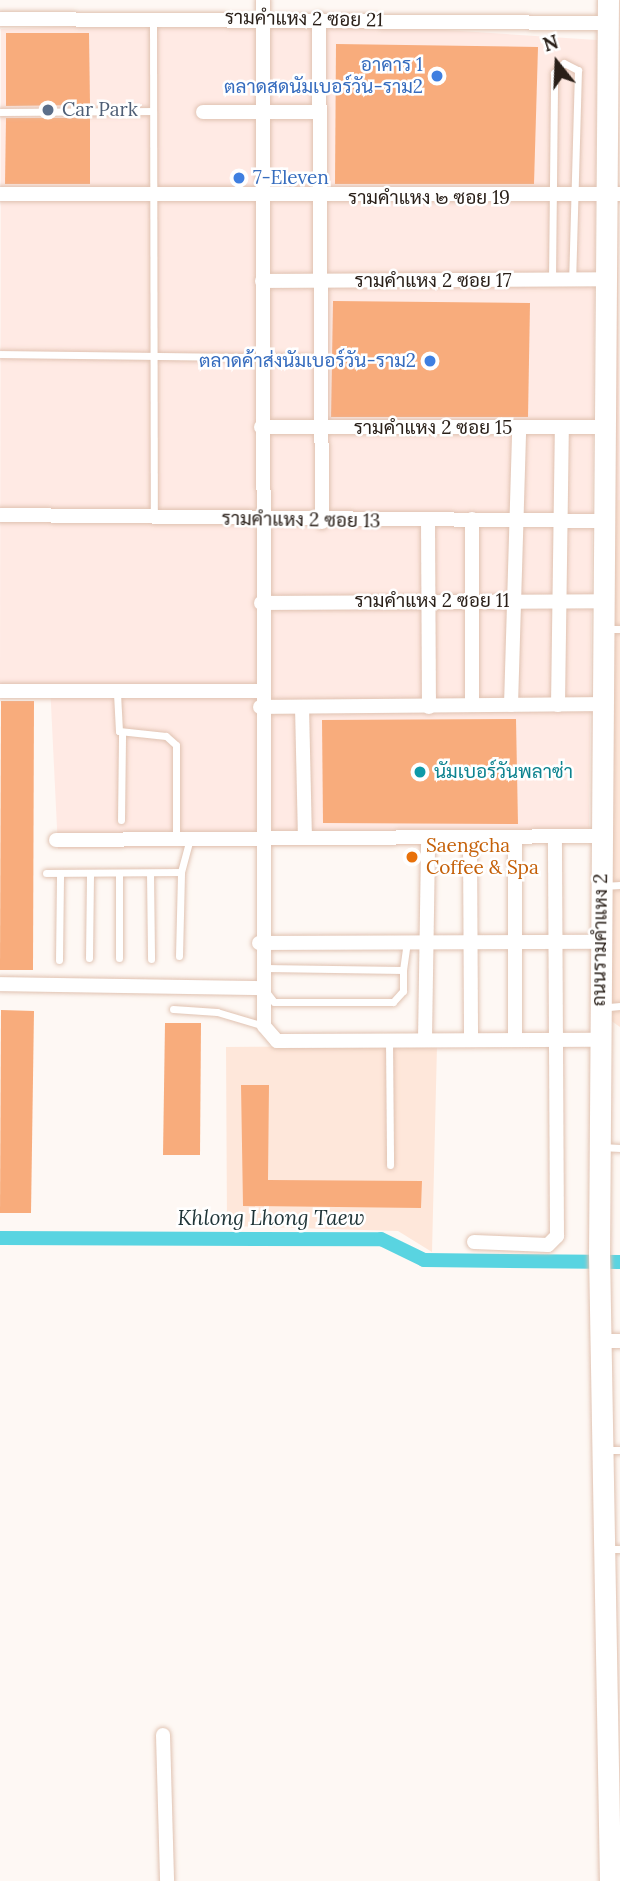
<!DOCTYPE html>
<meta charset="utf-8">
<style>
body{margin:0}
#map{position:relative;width:620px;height:1881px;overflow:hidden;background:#fef8f4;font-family:Lora,Sarabun,serif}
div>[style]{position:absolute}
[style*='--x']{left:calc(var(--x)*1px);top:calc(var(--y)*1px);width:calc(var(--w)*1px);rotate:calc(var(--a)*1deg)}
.commercial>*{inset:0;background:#ffeae4}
.built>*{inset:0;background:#fee7da}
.canal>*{height:14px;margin:-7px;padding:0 7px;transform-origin:7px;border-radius:7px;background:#59d4e1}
.building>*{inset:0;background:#f8ac7c}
.roads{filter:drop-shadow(0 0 2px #e0c2b1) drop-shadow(0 0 2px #e0c2b1)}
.lane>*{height:7px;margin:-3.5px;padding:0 3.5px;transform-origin:3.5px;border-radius:3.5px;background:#fff}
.street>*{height:14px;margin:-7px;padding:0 7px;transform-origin:7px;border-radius:7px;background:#fff}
.secondary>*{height:21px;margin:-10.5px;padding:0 10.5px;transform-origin:10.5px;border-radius:10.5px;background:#fff}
.dots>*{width:19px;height:19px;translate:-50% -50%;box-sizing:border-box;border:4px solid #fff;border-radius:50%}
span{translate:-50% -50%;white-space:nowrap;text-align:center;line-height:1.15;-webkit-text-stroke:5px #fff;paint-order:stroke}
.street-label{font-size:19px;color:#291f18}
.shop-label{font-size:19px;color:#366cbe}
.right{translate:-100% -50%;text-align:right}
.left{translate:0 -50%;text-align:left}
.service-label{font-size:19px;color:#4e5e75}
.culture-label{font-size:19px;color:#0d838f}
.food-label{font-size:19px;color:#c56008}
.water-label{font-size:21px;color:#1f3437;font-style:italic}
.north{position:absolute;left:522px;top:28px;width:70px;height:70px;-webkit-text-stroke:5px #fff;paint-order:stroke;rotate:342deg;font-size:19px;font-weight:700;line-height:28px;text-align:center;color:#291f18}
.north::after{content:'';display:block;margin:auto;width:24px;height:32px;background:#291f18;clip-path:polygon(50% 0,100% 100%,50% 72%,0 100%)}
</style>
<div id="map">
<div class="commercial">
<div style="clip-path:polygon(615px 0,620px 500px,615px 500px)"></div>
<div style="clip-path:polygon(263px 18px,597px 40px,589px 843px,58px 849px,50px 684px,0 684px,1px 29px)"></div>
</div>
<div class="built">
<div style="clip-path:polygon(615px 500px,620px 500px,620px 1027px,610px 1020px)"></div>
<div style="clip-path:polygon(437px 1046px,432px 1252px,398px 1231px,227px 1226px,226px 1047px)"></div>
</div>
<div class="canal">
<div style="--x:0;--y:1238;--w:381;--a:0.2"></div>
<div style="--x:381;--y:1239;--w:48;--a:26"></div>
<div style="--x:424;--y:1260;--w:196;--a:0.6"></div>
</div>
<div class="building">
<div style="clip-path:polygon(6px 33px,89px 33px,90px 105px,6px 106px)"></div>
<div style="clip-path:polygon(336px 44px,538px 47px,534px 184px,335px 184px)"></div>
<div style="clip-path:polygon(6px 118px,90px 118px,90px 184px,5px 184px)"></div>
<div style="clip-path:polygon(333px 301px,530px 303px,528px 417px,331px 417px)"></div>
<div style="clip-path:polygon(1px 701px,34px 701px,33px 970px,0 970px)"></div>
<div style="clip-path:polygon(516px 719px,518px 824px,323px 823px,322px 720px)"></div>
<div style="clip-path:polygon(1px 1010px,34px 1011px,31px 1213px,0 1213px)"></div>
<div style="clip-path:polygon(165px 1023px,201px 1023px,200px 1155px,163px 1155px)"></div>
<div style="clip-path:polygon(241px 1085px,269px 1085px,268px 1180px,422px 1181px,421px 1208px,243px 1206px)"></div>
</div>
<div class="roads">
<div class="lane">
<div style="--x:153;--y:19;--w:499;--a:89.9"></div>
<div style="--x:0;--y:112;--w:153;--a:-0.4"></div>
<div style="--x:552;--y:279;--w:206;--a:-89.4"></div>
<div style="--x:554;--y:73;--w:14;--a:-45"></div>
<div style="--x:564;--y:63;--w:16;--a:27"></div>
<div style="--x:578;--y:70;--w:210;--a:91.6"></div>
<div style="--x:0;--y:354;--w:320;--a:0.7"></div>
<div style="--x:606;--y:629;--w:14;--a:0"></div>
<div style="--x:117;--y:693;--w:38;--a:87"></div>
<div style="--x:119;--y:731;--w:47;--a:6.1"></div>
<div style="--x:166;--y:736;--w:13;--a:42"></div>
<div style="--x:176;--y:745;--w:92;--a:90"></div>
<div style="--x:121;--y:820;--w:88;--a:-89.3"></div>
<div style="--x:46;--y:873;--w:135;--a:-0.4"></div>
<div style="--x:119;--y:873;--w:85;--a:90"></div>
<div style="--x:150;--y:873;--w:86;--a:89.3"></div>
<div style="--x:603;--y:886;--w:17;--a:-3"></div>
<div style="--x:179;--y:956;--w:84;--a:-88.6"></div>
<div style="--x:181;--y:872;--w:34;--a:-75"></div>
<div style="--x:89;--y:958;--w:85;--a:-89.3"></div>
<div style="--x:59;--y:960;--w:87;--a:-89.3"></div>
<div style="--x:264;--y:968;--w:139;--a:0.8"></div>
<div style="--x:403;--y:970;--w:27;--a:-82"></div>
<div style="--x:267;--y:993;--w:11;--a:52"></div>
<div style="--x:274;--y:1002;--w:119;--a:0"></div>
<div style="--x:393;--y:1002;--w:15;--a:-48"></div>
<div style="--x:403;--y:991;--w:21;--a:-90"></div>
<div style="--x:609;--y:1007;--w:11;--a:-5"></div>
<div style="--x:173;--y:1009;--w:44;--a:3.9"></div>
<div style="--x:217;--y:1012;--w:49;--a:16.6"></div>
<div style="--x:389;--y:1040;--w:125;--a:89.5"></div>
<div style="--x:601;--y:1147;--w:19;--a:3"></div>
<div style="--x:606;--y:1450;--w:14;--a:0"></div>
<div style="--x:606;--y:1549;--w:14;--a:0"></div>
</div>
<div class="street">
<div style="--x:263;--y:0;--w:1026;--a:89.94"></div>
<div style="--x:264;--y:1026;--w:20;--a:49"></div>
<div style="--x:277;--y:1041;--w:323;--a:-0.2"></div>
<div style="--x:0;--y:19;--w:608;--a:0.38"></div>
<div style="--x:319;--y:19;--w:503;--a:89.66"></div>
<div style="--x:203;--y:112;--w:115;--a:0"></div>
<div style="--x:0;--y:194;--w:620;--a:0"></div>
<div style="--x:262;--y:281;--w:342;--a:-0.3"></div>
<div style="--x:261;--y:427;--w:343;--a:0"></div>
<div style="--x:0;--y:515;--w:603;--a:0.57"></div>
<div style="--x:428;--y:520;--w:187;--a:89.7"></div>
<div style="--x:261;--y:603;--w:343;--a:-0.3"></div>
<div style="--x:0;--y:691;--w:261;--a:0"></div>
<div style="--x:472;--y:705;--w:186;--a:-90"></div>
<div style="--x:511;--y:705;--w:277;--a:-88.3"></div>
<div style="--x:558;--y:705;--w:277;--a:-89.2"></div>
<div style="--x:260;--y:707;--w:344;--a:-0.5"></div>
<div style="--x:302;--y:707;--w:131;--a:88.7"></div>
<div style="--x:470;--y:839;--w:199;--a:89.7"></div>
<div style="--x:56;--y:840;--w:546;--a:-0.42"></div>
<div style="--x:259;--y:943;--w:341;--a:-0.2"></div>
<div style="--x:0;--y:984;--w:262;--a:0.9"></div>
<div style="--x:515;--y:1038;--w:200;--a:-90"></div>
<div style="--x:425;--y:1039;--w:201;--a:-89.1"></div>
<div style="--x:474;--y:1242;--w:74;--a:2.3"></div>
<div style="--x:548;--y:1245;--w:13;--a:-45"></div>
<div style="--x:557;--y:1236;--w:400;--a:-90.3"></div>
<div style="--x:600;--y:1341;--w:20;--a:0"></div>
<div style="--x:163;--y:1735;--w:146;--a:88.4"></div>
</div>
<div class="secondary">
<div style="--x:608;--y:0;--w:1252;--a:90.41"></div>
<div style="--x:599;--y:1252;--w:629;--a:89"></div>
</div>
</div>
<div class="dots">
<div style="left:437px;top:76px;background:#3f7fe0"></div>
<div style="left:48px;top:110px;background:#5c6f8a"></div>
<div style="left:239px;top:178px;background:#3f7fe0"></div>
<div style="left:430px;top:361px;background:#3f7fe0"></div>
<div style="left:420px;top:772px;background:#0f9aa8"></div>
<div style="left:412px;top:857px;background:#e8710a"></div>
</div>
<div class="street-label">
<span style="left:304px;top:19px;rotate:1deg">รามคำแหง 2 ซอย 21</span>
<span style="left:429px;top:198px">รามคำแหง ๒ ซอย 19</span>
<span style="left:433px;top:281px">รามคำแหง 2 ซอย 17</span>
<span style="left:433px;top:428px">รามคำแหง 2 ซอย 15</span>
<span style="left:301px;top:520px;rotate:1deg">รามคำแหง 2 ซอย 13</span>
<span style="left:432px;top:601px">รามคำแหง 2 ซอย 11</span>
<span style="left:600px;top:940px;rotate:-89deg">ถนนรามคำแหง 2</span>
</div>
<div class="shop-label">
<span class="right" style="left:423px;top:76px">อาคาร 1<br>ตลาดสดนัมเบอร์วัน-ราม2</span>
<span class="left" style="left:253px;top:178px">7-Eleven</span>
<span class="right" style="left:416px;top:361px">ตลาดค้าส่งนัมเบอร์วัน-ราม2</span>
</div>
<div class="service-label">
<span class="left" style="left:62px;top:110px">Car Park</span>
</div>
<div class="culture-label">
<span class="left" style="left:434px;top:772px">นัมเบอร์วันพลาซ่า</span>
</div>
<div class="food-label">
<span class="left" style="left:426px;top:857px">Saengcha<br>Coffee &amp; Spa</span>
</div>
<div class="water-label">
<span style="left:271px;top:1218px">Khlong Lhong Taew</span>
</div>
<div class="north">N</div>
</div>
